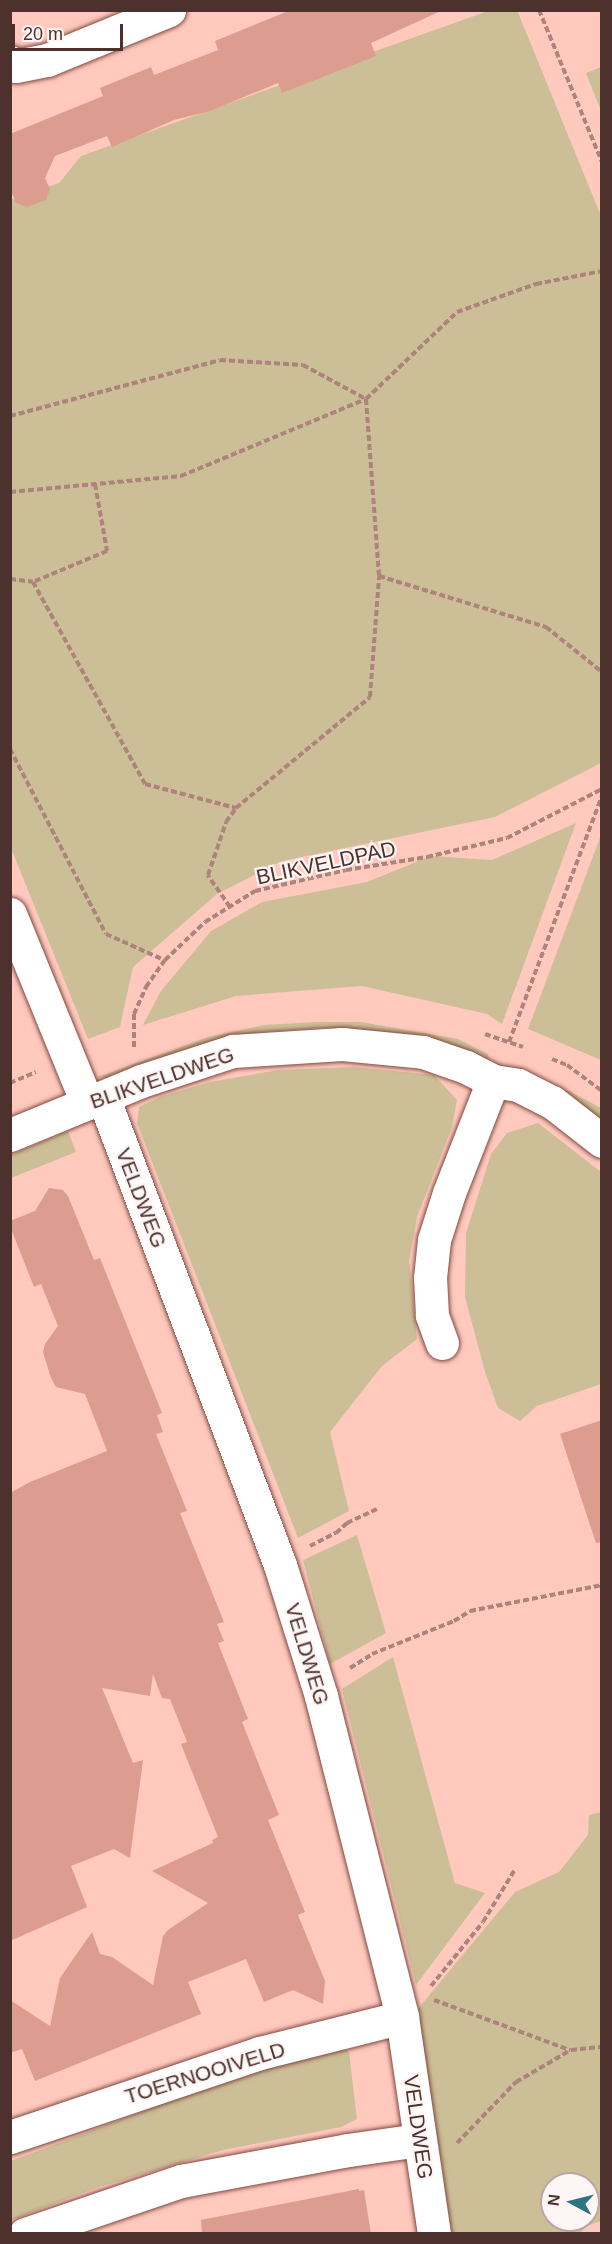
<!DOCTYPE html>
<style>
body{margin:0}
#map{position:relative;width:612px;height:2244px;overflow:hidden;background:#ffc9be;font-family:Arial,sans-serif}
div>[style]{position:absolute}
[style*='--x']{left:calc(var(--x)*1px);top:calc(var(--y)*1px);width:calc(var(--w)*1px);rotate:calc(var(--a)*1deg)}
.green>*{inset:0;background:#ccbf97}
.building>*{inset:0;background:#dc9c90}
.path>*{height:4px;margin-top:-2px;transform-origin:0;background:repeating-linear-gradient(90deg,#ad837b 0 6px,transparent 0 9px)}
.roads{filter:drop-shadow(0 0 2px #82493f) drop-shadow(0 0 2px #82493f)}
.minor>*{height:33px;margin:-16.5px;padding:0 16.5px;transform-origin:16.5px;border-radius:16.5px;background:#fff}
span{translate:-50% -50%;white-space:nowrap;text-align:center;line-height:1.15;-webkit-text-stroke:4.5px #fef6f5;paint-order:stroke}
.street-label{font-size:21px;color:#4c312c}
.frame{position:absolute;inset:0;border:12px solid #4c312c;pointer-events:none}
.north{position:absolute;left:540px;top:2172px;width:60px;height:60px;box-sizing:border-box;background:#fef6f5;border:2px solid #b7a7a5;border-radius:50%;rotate:277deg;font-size:16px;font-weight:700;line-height:24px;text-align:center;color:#4c312c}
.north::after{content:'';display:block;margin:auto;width:21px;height:27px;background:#2e7581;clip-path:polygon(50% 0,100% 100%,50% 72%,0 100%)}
.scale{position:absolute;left:12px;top:24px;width:111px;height:27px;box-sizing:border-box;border:3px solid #4c312c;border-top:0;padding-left:8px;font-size:18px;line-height:21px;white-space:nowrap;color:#4c312c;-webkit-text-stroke:4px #fef6f5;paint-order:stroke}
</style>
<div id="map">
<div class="green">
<div style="clip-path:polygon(517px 10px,601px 216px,601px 763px,495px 817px,282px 861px,217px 894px,133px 967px,120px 1027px,88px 1039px,11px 848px,10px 200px,59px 183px,81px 156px,488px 11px)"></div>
<div style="clip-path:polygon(601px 67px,601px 111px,586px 73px)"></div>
<div style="clip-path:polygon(576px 823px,502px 1024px,487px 1014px,362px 986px,236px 996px,143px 1025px,161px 991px,211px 931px,262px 902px,367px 882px,431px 856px,492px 860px)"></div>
<div style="clip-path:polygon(601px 835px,601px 1060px,528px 1029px)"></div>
<div style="clip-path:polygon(316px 1022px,361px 1022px,458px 1039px,488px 1054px,489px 1062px,404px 1038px,323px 1028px,262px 1032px,193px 1048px,110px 1078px,98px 1077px,208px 1037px,264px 1025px)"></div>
<div style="clip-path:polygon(354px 1067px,434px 1075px,457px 1100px,452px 1127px,417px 1217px,409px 1261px,417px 1339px,382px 1366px,330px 1432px,349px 1511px,298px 1538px,137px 1123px,139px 1107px,160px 1097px,210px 1082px,278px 1070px)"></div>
<div style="clip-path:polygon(567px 1090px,601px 1108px,601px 1128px,560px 1097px)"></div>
<div style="clip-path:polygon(538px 1123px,601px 1172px,601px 1384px,537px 1406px,520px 1421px,498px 1408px,485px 1372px,465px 1297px,466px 1233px,491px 1154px,507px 1133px)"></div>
<div style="clip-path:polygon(68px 1131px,76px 1152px,11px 1178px,11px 1155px)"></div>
<div style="clip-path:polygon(357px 1535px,386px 1633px,330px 1664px,303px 1560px)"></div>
<div style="clip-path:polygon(393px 1657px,455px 1883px,485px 1893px,416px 1985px,342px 1689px)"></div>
<div style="clip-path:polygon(evenodd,601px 1812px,601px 2221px,587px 2226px,580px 2233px,444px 2233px,416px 2011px,515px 1892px,559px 1872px,588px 1835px,589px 1815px,601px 1812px,552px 2184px,588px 2184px,588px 2220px,552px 2220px,552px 2184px)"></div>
<div style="clip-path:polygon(338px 2044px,349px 2052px,357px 2119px,341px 2127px,223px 2150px,96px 2188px,11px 2220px,11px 2161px,220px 2082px)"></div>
</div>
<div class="building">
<div style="clip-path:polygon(291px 10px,443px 10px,371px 43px,376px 56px,282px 93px,278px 83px,210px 111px,174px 120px,112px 147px,107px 136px,55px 156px,45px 178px,50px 189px,46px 200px,27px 207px,16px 203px,10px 188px,10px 134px,103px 96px,100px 88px,151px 67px,154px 75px,218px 50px,215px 41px)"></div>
<div style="clip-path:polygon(49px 1188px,63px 1190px,68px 1196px,94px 1260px,100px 1258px,162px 1413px,157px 1415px,163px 1432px,156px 1434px,187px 1511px,180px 1513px,224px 1622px,217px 1624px,224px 1641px,218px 1643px,248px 1719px,242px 1722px,279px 1815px,268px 1820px,305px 1912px,298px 1915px,325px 1981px,323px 2004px,293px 1990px,264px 2002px,246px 1959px,188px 1982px,201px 2014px,35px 2081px,22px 2049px,10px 2053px,10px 2000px,50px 2026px,60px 1978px,92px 1932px,100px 1954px,112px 1957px,153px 1985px,163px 1936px,168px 1930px,208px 1903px,152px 1871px,213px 1843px,212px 1840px,218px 1837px,181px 1744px,187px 1742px,170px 1699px,162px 1698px,153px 1674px,150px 1696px,102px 1688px,133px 1763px,143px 1760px,130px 1858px,114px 1849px,71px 1866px,87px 1907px,10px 1941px,10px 1493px,30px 1482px,107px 1451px,85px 1394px,56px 1387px,51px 1378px,43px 1352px,45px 1344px,58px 1326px,41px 1284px,34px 1287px,10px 1226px,10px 1221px,35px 1211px)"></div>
<div style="clip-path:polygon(602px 1420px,602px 1542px,596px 1543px,560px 1434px)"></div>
<div style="clip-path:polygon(359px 2189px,359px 2191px,364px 2190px,371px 2234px,202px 2234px,201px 2220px)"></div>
</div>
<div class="path">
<div style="--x:539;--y:10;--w:165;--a:67.5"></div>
<div style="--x:10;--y:416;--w:217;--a:-14.9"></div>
<div style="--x:220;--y:360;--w:83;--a:3.4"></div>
<div style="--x:303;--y:365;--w:72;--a:28.4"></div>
<div style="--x:366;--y:399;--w:126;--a:-43.7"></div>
<div style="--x:457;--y:312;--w:84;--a:-19.5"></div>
<div style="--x:536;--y:284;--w:67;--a:-11.1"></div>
<div style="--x:95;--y:484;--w:68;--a:79.8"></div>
<div style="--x:107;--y:551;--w:80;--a:157.3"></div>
<div style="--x:33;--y:582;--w:231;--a:61"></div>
<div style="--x:145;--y:784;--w:94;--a:14.8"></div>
<div style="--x:10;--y:492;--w:172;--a:-5.3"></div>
<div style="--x:181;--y:476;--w:200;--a:-22.6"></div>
<div style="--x:366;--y:399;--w:177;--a:85.8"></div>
<div style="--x:379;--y:576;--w:175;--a:17"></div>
<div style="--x:546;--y:627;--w:72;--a:38.8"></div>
<div style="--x:10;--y:579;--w:23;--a:7"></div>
<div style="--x:10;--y:749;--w:208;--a:62.6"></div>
<div style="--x:106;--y:934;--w:64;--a:24.1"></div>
<div style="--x:230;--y:907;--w:39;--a:-125"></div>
<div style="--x:208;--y:875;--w:56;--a:-71.2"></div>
<div style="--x:226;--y:822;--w:17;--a:-54"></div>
<div style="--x:236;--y:808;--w:174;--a:-39.6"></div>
<div style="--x:370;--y:697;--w:121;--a:-85.7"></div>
<div style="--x:485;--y:1034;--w:40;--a:18.9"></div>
<div style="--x:509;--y:1042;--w:263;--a:-69.3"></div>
<div style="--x:134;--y:1047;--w:33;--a:-90"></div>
<div style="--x:134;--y:1014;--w:30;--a:-66"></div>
<div style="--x:146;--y:987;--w:33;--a:-55"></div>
<div style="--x:165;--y:960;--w:55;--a:-43.5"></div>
<div style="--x:205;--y:922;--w:59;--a:-31.8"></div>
<div style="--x:255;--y:891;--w:93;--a:-13"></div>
<div style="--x:346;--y:870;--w:82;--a:-9.1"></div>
<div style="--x:427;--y:857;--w:82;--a:-13.4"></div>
<div style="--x:507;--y:838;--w:107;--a:-27.3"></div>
<div style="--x:552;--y:1059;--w:16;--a:22"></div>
<div style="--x:567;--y:1065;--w:44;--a:36.6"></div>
<div style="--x:10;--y:1083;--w:28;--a:-23"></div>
<div style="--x:310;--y:1546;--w:29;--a:-27"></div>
<div style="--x:336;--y:1533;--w:15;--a:-42"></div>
<div style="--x:347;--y:1523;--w:33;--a:-25"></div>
<div style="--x:350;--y:1668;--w:26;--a:-32"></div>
<div style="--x:372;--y:1654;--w:88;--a:-21.9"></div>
<div style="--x:454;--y:1621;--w:19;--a:-32"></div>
<div style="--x:470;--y:1611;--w:135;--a:-11.1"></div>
<div style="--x:431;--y:1986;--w:82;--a:-50.9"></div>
<div style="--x:483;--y:1922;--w:60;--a:-58.7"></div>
<div style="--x:434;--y:2000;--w:145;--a:20.2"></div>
<div style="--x:457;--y:2143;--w:85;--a:-46"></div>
<div style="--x:516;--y:2082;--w:64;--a:-30.2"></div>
<div style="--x:571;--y:2050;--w:31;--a:-6"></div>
</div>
<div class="roads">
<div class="minor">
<div style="--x:10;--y:62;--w:7;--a:34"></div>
<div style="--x:16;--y:66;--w:32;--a:-11"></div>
<div style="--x:47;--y:60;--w:132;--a:-22.3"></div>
<div style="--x:10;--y:914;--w:204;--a:67.8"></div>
<div style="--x:103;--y:1097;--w:500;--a:69.28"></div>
<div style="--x:280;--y:1565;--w:137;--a:72.6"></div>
<div style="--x:321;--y:1696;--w:331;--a:75.8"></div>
<div style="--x:402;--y:2017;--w:219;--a:81.6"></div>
<div style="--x:10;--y:1135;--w:142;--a:-22.4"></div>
<div style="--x:141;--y:1081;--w:97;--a:-18.1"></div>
<div style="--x:233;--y:1051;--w:109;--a:-3.7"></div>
<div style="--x:342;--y:1044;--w:81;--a:5.6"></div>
<div style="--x:423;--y:1052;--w:46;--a:19.2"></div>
<div style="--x:466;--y:1067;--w:30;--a:27"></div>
<div style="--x:493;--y:1081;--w:25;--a:9"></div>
<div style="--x:518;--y:1085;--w:38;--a:27"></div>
<div style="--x:552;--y:1102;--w:63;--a:38"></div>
<div style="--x:442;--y:1343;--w:30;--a:-110"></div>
<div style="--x:432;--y:1315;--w:37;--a:-93"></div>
<div style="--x:430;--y:1278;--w:38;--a:-84"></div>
<div style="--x:434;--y:1240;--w:49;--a:-72.3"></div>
<div style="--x:449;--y:1193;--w:120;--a:-68.6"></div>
<div style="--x:10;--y:2137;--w:264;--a:-18.6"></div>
<div style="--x:260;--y:2053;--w:146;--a:-14.2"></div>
<div style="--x:25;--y:2234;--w:165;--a:-18.8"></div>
<div style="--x:181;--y:2181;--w:170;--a:-10.5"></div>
<div style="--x:348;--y:2150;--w:72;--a:-8"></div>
</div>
</div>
<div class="street-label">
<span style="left:326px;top:863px;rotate:-12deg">BLIKVELDPAD</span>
<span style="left:162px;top:1078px;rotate:-19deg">BLIKVELDWEG</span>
<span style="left:141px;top:1198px;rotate:69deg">VELDWEG</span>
<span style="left:307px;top:1654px;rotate:73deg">VELDWEG</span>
<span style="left:205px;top:2073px;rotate:-17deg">TOERNOOIVELD</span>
<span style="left:418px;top:2127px;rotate:82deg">VELDWEG</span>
</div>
<div class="frame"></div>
<div class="north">N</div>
<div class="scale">20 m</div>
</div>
